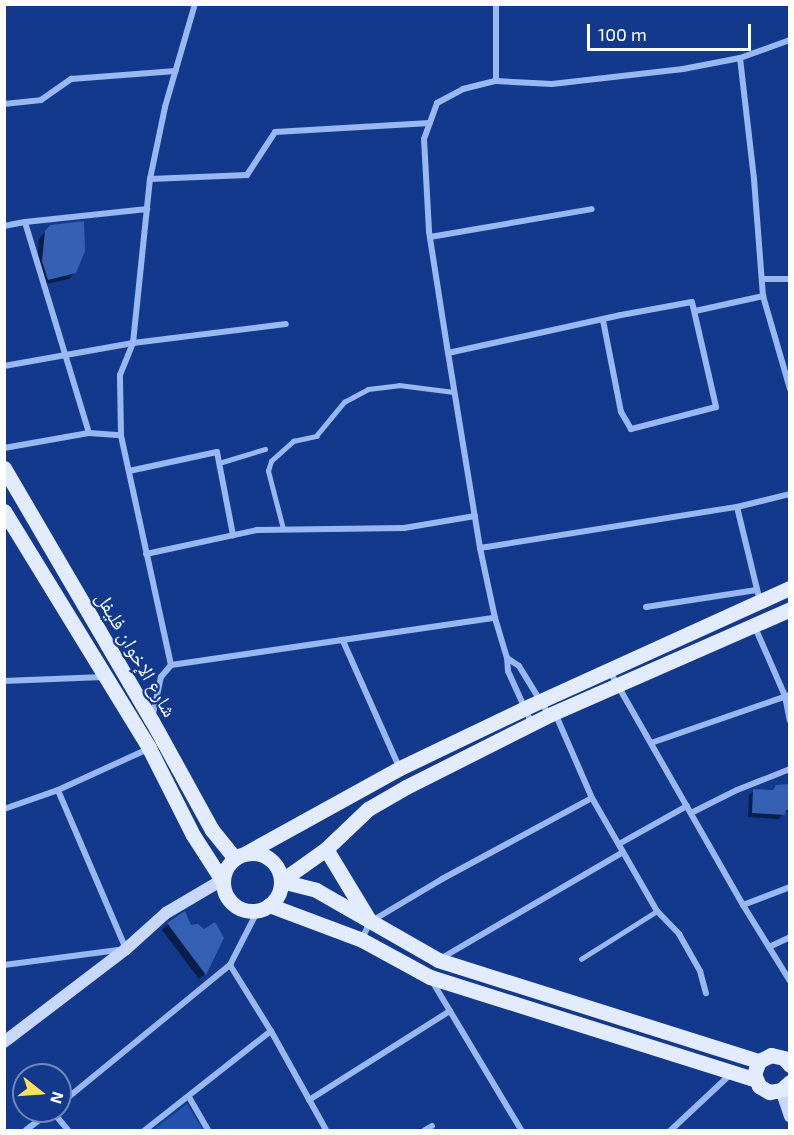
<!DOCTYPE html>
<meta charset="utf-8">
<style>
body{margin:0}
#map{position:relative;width:794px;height:1135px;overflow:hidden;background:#12398b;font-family:"Exo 2","Noto Naskh Arabic",sans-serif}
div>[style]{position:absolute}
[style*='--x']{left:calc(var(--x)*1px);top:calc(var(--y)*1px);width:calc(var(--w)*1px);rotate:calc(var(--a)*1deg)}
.green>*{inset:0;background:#2451ab}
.shadow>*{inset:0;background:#0007}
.building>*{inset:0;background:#3560b3}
.service>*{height:4.5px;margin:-2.25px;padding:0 2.25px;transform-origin:2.25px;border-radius:2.25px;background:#99b7f1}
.minor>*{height:6px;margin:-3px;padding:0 3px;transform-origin:3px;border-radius:3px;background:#99b7f1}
.secondary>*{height:12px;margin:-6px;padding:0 6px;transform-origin:6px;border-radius:6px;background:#c8d8fc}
.primary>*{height:15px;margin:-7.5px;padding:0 7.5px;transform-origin:7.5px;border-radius:7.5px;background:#e3ebff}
.primary>.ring{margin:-7.5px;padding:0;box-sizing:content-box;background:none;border:15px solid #e3ebff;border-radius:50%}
span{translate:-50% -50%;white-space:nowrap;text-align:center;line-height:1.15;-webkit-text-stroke:4.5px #12398b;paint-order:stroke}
.street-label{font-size:20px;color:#fff}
.frame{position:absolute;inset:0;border:6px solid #fff;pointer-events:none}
.north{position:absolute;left:12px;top:1063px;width:60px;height:60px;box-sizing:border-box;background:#12398b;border:2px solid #7188b9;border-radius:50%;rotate:107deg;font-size:16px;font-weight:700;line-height:24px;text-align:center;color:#fff}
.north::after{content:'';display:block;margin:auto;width:21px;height:27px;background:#ffe259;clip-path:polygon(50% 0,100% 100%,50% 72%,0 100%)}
.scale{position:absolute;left:587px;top:24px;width:164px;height:27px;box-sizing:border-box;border:3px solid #fff;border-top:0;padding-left:8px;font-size:18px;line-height:21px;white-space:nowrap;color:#fff;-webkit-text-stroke:4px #12398b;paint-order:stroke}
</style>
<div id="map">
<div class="green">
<div style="clip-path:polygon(187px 1104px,203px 1130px,153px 1130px)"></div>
</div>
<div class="shadow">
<div style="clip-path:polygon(50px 226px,75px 272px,69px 279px,42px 285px,37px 268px,39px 239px)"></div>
<div style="clip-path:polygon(787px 785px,790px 788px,790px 811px,784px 812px,779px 819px,748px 817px,749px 795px,754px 791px,771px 792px,777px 786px)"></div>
<div style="clip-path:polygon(168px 924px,205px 974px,199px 979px,162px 930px)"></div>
</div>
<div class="building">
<div style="clip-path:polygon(84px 221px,85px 251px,76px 273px,48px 280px,42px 261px,45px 231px,50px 225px)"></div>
<div style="clip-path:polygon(789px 784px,789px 810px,786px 810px,785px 815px,752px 813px,753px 789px,773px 790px,776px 785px)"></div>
<div style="clip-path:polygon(185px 911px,191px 925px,198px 924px,204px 929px,215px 922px,224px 938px,206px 975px,167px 923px)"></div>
</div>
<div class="service">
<div style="--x:219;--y:463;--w:48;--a:-16.9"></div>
<div style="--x:283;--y:529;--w:60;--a:-104.5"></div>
<div style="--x:268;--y:471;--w:10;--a:-73"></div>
<div style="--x:271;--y:461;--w:30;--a:-42"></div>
<div style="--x:293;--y:441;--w:24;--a:-12"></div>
<div style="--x:316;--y:436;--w:44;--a:-50.5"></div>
<div style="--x:344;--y:402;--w:27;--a:-28"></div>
<div style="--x:368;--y:389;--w:31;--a:-7"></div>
<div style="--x:399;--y:385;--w:55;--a:7.3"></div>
<div style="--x:581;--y:959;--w:90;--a:-32.3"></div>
</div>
<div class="minor">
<div style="--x:496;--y:4;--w:77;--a:90"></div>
<div style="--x:740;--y:58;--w:122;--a:83.4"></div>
<div style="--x:754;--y:179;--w:117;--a:85.6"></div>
<div style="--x:763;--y:296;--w:97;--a:73.8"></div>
<div style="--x:4;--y:104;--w:37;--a:-6"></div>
<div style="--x:41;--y:100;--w:37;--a:-35"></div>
<div style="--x:71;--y:79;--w:105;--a:-4.4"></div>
<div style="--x:150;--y:179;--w:97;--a:-2.4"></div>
<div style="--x:247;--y:175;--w:51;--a:-56.9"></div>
<div style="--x:275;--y:132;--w:155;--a:-3.3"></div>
<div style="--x:4;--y:226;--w:21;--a:-11"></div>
<div style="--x:430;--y:237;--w:164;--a:-9.8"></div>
<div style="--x:763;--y:279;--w:27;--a:0"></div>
<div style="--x:695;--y:311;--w:70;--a:-12.4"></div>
<div style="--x:448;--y:353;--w:177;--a:-12.4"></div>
<div style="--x:621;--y:315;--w:72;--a:-10.4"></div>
<div style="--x:692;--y:302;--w:108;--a:77.1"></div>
<div style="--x:716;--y:407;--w:88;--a:165.5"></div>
<div style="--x:631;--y:429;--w:20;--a:-120"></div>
<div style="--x:621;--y:412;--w:94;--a:-101.1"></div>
<div style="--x:4;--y:366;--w:131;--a:-10.1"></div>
<div style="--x:133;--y:343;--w:154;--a:-7.1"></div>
<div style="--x:89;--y:433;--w:220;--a:-106.9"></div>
<div style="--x:25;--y:222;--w:123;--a:-6.1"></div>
<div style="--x:4;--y:448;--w:86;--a:-10"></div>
<div style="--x:89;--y:433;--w:32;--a:4"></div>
<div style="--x:129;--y:471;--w:90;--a:-12.2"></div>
<div style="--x:217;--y:452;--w:85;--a:79.1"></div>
<div style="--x:737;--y:507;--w:97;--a:76.3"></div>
<div style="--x:480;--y:548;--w:260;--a:-9.1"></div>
<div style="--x:737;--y:507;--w:55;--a:-13.8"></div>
<div style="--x:146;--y:554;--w:114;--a:-12.2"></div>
<div style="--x:257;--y:530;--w:147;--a:-0.8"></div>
<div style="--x:404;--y:528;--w:72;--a:-9.6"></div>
<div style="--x:646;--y:607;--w:112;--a:-8.7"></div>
<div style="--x:754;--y:625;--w:77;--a:66.4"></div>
<div style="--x:785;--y:696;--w:25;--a:79"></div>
<div style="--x:343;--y:641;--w:138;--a:66"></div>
<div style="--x:507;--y:658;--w:14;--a:34"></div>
<div style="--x:519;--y:666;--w:57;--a:58.5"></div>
<div style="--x:171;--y:665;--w:327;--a:-8.3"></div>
<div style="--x:609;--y:670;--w:271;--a:60.3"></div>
<div style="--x:743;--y:905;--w:89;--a:58.3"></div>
<div style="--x:4;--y:681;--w:99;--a:-2.3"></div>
<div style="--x:555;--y:713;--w:93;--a:66.5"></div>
<div style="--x:592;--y:798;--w:130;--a:60.1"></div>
<div style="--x:657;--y:911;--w:32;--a:46"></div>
<div style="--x:679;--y:934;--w:43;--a:60.4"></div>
<div style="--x:700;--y:971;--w:23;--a:75"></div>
<div style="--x:153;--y:714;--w:38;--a:-78"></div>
<div style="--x:161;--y:677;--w:16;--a:-50"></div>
<div style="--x:171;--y:665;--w:235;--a:-102.3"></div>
<div style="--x:121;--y:435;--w:60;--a:-91"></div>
<div style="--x:120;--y:375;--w:35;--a:-68"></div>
<div style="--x:133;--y:343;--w:165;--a:-84.1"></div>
<div style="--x:150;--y:179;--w:74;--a:-78.2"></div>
<div style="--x:165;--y:107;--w:107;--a:-73.8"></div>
<div style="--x:532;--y:724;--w:58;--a:-114.4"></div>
<div style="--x:508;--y:671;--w:13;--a:-94"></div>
<div style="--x:507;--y:658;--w:42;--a:-106.7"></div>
<div style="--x:495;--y:618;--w:72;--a:-102.1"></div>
<div style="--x:480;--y:548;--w:198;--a:-99.3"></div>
<div style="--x:448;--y:353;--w:123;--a:-98.9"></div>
<div style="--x:429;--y:231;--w:92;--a:-93.1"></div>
<div style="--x:424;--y:139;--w:38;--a:-70"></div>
<div style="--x:437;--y:103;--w:30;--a:-28"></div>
<div style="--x:463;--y:89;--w:34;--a:-14"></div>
<div style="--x:496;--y:81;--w:56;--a:3.1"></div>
<div style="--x:552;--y:84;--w:132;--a:-6.5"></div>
<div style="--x:683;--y:69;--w:58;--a:-10.9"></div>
<div style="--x:740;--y:58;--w:53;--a:-19.8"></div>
<div style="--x:651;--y:743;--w:147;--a:-19.1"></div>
<div style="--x:4;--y:809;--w:57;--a:-19.4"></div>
<div style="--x:58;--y:790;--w:99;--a:-24.5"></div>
<div style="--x:691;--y:813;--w:51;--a:-26.6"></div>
<div style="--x:737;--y:790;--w:57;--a:-21.6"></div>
<div style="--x:619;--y:844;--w:78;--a:-29.2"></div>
<div style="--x:743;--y:905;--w:50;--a:-21"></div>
<div style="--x:258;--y:910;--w:62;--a:117"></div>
<div style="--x:230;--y:965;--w:78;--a:58.2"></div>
<div style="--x:271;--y:1031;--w:113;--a:60.9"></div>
<div style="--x:362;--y:939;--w:19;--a:-65"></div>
<div style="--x:370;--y:922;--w:84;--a:-30.8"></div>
<div style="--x:442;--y:879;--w:170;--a:-28.4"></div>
<div style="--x:769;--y:947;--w:23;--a:-25"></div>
<div style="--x:440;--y:959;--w:212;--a:-30.3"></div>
<div style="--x:4;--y:965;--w:123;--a:-7.5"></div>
<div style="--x:126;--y:949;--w:173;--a:-113.2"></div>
<div style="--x:432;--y:981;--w:174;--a:59.1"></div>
<div style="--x:189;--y:1097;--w:38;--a:60"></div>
<div style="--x:309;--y:1100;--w:167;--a:-32.3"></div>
<div style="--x:60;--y:1104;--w:220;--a:-39.3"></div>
<div style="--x:52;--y:1111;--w:25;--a:50"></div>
<div style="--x:26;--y:1130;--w:31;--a:-37"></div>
<div style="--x:145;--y:1130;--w:160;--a:-38.2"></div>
<div style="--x:425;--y:1130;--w:8;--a:-30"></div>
<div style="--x:671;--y:1130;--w:83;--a:-43.1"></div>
</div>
<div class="secondary">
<div style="--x:4;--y:1042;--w:153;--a:-37.3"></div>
<div style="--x:126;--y:949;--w:54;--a:-42"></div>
<div style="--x:166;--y:913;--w:65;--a:-30.5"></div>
<div style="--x:781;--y:1090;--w:28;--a:71"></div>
</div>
<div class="primary">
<div style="--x:4;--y:468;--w:293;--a:59.7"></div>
<div style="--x:152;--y:721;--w:124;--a:61.2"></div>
<div style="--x:212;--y:830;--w:36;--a:51"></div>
<div style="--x:4;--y:511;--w:278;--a:58.5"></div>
<div style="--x:149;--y:748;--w:97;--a:63.2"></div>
<div style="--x:193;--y:835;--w:54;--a:57.2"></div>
<div style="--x:326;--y:849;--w:83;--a:58.8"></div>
<div style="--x:246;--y:853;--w:176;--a:-28.9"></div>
<div style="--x:400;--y:768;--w:139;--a:-25.6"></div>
<div style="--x:525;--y:708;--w:291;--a:-24.4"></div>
<div class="ring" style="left:223px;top:853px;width:43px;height:43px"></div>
<div style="--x:281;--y:881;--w:55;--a:-35.4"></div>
<div style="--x:326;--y:849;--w:58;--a:-43.6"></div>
<div style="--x:368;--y:809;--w:44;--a:-30.1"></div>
<div style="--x:406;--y:787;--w:160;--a:-26.7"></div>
<div style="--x:549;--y:715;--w:263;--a:-23.7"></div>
<div style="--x:281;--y:881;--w:36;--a:14"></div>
<div style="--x:316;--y:890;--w:141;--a:29.8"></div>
<div style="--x:438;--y:960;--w:337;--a:17.5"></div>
<div style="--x:269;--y:905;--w:99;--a:20.6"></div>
<div style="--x:362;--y:940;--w:77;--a:28.6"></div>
<div style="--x:430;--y:977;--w:342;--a:17.5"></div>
<div style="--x:790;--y:1065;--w:9;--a:-131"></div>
<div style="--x:784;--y:1058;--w:13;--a:-167"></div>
<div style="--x:771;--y:1055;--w:13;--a:153"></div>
<div style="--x:759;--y:1061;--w:14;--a:111"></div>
<div style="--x:754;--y:1074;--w:13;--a:67"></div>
<div style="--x:759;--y:1086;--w:12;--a:31"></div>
<div style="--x:769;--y:1092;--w:12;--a:-9"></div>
<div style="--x:781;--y:1090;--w:12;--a:-42"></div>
</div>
<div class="street-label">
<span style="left:137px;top:654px;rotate:60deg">شارع الإخوان فليفل</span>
</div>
<div class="frame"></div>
<div class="north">N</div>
<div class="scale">100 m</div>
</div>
